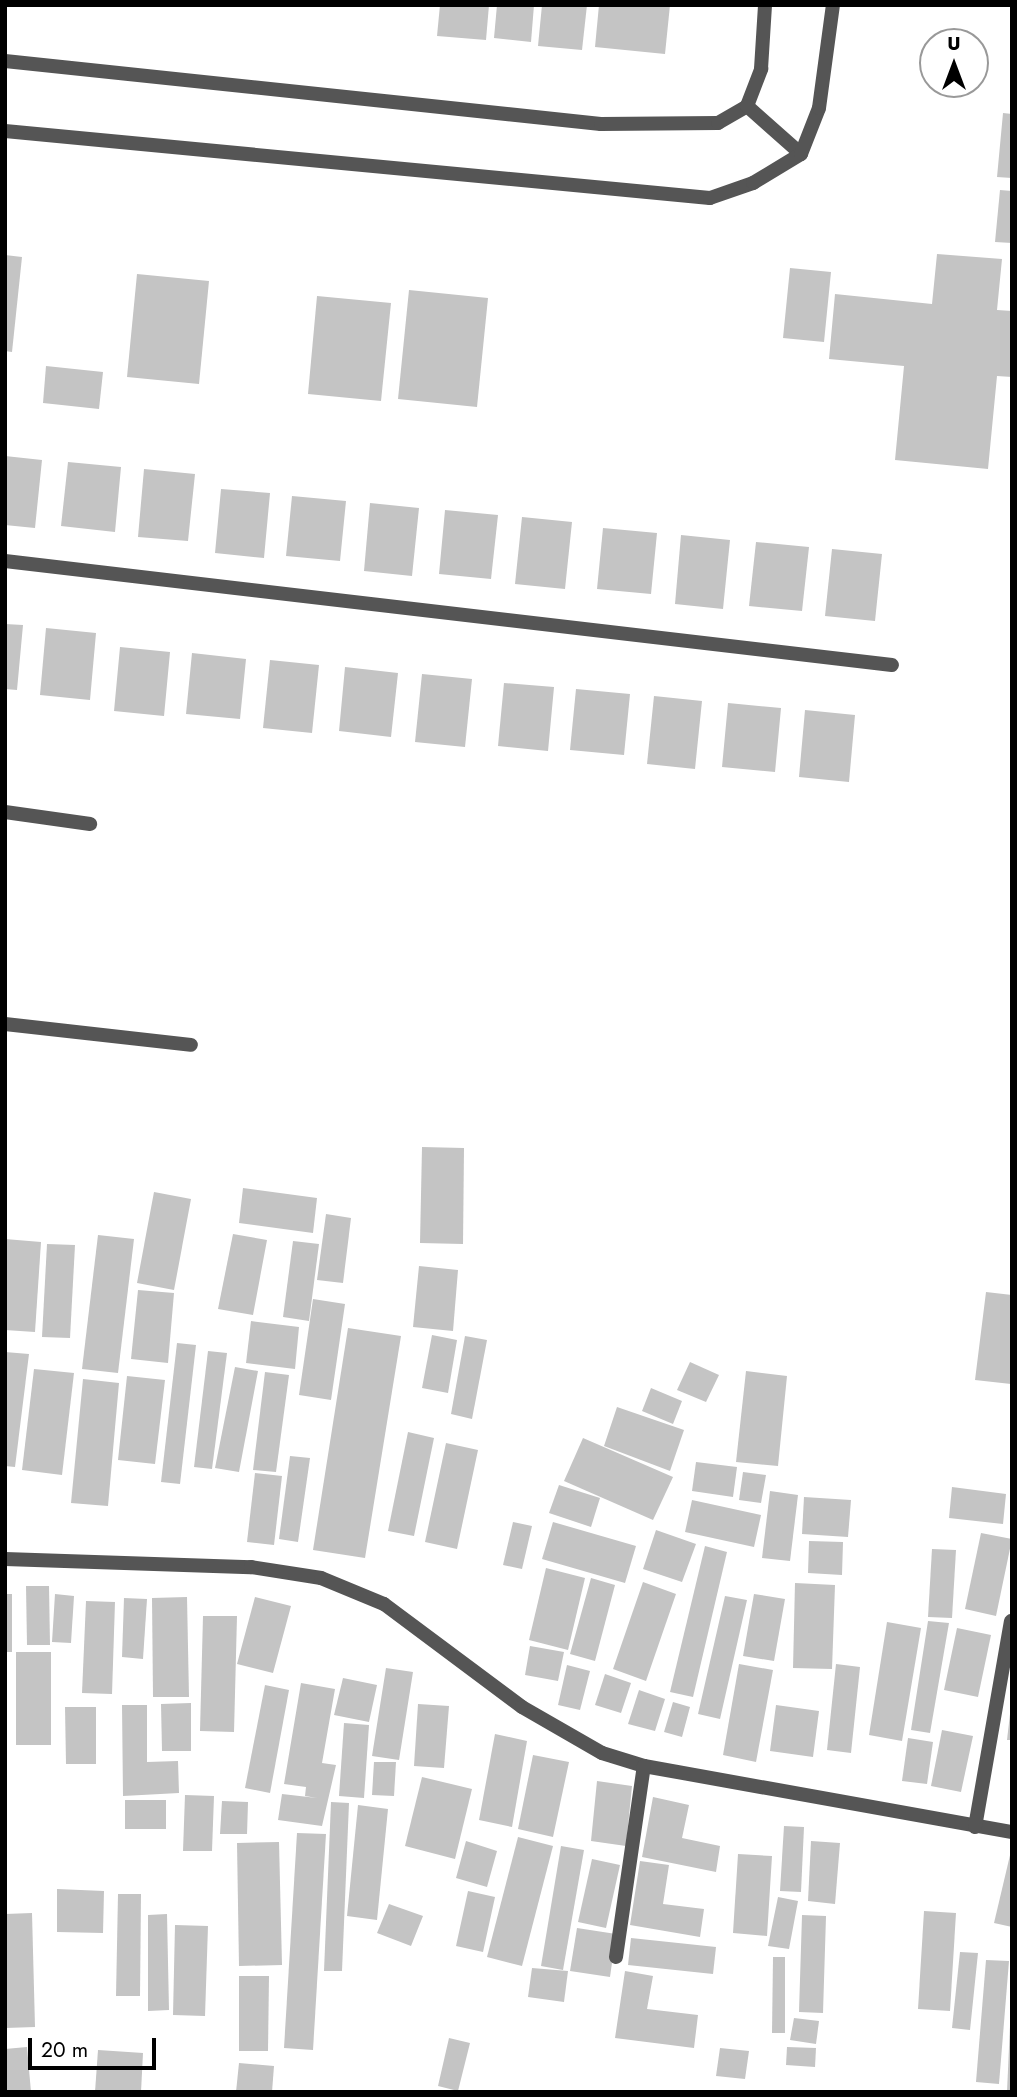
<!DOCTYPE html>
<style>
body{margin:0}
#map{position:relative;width:1017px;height:2097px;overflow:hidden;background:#fff;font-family:Jost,sans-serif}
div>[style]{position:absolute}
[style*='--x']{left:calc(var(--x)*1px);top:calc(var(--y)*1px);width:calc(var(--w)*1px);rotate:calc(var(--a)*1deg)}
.building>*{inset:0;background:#c4c4c4}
.service>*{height:14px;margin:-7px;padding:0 7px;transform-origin:7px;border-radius:7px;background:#555}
.minor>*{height:14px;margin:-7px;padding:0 7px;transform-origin:7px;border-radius:7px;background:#555}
span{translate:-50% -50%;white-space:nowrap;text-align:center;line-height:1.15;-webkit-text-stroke:5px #fff;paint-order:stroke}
.frame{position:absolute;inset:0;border:7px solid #000;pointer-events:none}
.north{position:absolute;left:919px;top:28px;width:70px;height:70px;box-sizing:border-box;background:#fff;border:2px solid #999;border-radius:50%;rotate:0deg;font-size:19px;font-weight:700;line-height:28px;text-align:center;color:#000}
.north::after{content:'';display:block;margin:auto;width:24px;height:32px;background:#000;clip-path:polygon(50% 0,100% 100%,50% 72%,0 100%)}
.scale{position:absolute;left:28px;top:2038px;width:128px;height:32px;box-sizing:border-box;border:4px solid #000;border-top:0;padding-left:9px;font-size:21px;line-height:24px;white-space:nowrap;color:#000;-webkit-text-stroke:5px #fff;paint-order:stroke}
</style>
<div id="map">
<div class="building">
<div style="clip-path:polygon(440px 5px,489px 5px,486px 40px,437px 36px)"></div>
<div style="clip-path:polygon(497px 5px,534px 5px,531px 42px,494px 38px)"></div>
<div style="clip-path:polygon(542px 5px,587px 5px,582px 50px,538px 46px)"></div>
<div style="clip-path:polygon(599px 5px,670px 5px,665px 54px,595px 47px)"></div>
<div style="clip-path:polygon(1003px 113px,1012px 114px,1012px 178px,997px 177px)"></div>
<div style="clip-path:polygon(1000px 190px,1012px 191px,1012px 243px,995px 242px)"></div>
<div style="clip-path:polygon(937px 254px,1002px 259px,997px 310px,1012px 311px,1012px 377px,997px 376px,988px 469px,895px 460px,904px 366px,829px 359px,835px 294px,932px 304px)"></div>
<div style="clip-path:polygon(5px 255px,22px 257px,12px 352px,5px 351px)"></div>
<div style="clip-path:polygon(790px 268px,831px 272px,824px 342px,783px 338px)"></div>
<div style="clip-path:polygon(137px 274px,209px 281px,199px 384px,127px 377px)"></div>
<div style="clip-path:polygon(409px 290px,488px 298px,477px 407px,398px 399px)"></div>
<div style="clip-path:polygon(317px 296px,391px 303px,381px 401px,308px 394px)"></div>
<div style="clip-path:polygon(46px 366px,103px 372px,99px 409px,43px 403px)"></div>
<div style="clip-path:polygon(5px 456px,42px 460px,35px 528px,5px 525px)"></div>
<div style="clip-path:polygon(68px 462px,121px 467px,115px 532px,61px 526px)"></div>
<div style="clip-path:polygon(144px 469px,195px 474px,188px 541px,138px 537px)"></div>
<div style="clip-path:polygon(221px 489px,270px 493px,264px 558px,215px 553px)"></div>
<div style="clip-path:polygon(292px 496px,346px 501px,340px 561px,286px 556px)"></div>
<div style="clip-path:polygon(370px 503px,419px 508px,412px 576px,364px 571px)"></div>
<div style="clip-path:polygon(445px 510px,498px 515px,491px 579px,439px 574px)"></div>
<div style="clip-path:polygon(522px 517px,572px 522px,565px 589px,515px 584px)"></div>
<div style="clip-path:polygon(603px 528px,657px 533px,651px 594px,597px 589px)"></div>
<div style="clip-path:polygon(681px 535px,730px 540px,723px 609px,675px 604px)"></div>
<div style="clip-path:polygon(756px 542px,809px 547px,802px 611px,749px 606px)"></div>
<div style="clip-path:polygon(832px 549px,882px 554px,875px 621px,825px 616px)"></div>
<div style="clip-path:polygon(5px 624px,23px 625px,17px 690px,5px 689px)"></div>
<div style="clip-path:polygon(46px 628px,96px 633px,90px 700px,40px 695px)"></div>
<div style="clip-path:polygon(120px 647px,170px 652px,164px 716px,114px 711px)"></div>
<div style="clip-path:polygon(192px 653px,246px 659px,240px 719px,186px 714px)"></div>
<div style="clip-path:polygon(270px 660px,319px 665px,312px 733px,263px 728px)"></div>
<div style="clip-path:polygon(345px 667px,398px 673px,391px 737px,339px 731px)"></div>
<div style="clip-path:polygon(422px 674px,472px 679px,465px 747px,415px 742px)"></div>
<div style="clip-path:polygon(504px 683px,554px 687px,548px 751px,498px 746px)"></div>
<div style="clip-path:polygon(576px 689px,630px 694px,624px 755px,570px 750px)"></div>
<div style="clip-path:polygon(654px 696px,702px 701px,695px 769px,647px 764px)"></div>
<div style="clip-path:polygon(728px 703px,781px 708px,775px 772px,722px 767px)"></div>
<div style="clip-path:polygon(805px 710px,855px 715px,849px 782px,799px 777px)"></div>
<div style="clip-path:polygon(422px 1147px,464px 1148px,463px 1244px,420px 1243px)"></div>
<div style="clip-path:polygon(243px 1188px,317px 1198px,313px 1233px,239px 1223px)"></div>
<div style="clip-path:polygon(154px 1192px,191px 1199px,174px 1290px,137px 1283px)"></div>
<div style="clip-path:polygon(326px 1214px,351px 1218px,343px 1283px,317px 1280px)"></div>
<div style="clip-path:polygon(233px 1234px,267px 1240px,253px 1315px,218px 1309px)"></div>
<div style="clip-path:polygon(98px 1235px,134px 1239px,118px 1373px,82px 1369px)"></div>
<div style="clip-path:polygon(5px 1239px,41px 1242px,35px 1332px,5px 1330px)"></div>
<div style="clip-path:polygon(293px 1241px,319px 1244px,309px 1321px,283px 1317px)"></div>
<div style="clip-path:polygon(47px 1244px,75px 1245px,70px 1338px,42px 1337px)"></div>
<div style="clip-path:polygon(419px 1266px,458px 1270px,453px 1331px,413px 1327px)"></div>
<div style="clip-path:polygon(138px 1290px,174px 1293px,168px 1363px,131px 1359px)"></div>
<div style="clip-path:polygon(986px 1292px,1012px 1295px,1011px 1384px,975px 1380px)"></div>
<div style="clip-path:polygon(313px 1299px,345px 1304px,331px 1400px,299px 1395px)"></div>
<div style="clip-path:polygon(251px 1321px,299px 1327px,295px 1369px,246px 1363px)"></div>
<div style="clip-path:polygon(348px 1328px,401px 1336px,365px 1558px,313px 1550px)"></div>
<div style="clip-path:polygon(432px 1335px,457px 1340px,448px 1393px,422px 1388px)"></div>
<div style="clip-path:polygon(465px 1336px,487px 1340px,472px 1419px,451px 1414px)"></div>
<div style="clip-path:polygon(177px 1343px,196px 1345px,180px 1484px,161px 1482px)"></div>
<div style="clip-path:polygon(208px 1351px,227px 1353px,212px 1469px,194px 1467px)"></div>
<div style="clip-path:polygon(5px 1352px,29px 1354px,15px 1467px,5px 1466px)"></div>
<div style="clip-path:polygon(690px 1362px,719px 1375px,706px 1402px,677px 1390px)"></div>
<div style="clip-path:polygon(235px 1367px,258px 1371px,239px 1472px,215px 1468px)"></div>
<div style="clip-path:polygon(34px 1369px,74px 1373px,62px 1475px,22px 1470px)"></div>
<div style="clip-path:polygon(746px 1371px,787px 1376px,778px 1466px,736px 1462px)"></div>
<div style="clip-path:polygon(265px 1372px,289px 1375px,276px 1472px,253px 1470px)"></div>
<div style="clip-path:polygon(127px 1376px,165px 1380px,155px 1464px,118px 1460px)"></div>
<div style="clip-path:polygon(83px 1379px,119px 1383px,108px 1506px,71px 1503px)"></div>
<div style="clip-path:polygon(651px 1388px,682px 1401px,673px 1424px,642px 1411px)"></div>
<div style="clip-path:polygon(617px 1407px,684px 1430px,670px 1471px,604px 1446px)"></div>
<div style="clip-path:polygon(408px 1432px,434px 1438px,414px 1536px,388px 1531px)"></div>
<div style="clip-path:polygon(583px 1438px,673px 1477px,653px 1520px,564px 1481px)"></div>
<div style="clip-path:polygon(446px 1443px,478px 1450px,457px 1549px,425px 1542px)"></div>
<div style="clip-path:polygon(290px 1456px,310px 1458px,298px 1542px,279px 1539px)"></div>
<div style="clip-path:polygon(696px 1462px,737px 1467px,733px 1497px,692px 1491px)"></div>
<div style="clip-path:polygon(743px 1472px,766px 1475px,761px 1503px,739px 1500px)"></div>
<div style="clip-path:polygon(255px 1473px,282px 1476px,274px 1545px,247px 1542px)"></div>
<div style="clip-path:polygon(559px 1485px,600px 1498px,591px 1527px,549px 1513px)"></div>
<div style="clip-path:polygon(952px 1487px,1006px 1494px,1003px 1524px,949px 1518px)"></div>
<div style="clip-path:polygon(770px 1491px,798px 1495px,790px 1561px,762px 1558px)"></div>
<div style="clip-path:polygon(804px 1497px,851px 1500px,848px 1537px,802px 1534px)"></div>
<div style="clip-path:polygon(692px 1500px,761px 1515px,754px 1547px,685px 1532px)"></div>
<div style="clip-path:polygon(513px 1522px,532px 1526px,522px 1569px,503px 1565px)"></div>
<div style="clip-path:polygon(553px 1522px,636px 1546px,625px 1583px,542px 1559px)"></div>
<div style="clip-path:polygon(656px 1530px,696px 1544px,682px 1582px,643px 1569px)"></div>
<div style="clip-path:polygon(981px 1533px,1012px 1539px,996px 1616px,965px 1609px)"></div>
<div style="clip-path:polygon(809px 1541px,843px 1542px,842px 1575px,808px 1573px)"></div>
<div style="clip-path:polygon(705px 1546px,727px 1552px,693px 1697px,670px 1692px)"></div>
<div style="clip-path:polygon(932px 1549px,956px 1550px,952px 1618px,928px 1617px)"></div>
<div style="clip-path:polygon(546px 1568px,585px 1578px,568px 1650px,529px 1640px)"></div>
<div style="clip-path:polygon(591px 1578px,615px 1585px,595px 1661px,570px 1654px)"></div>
<div style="clip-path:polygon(643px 1582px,676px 1594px,646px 1681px,613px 1669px)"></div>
<div style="clip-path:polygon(795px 1583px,835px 1585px,832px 1669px,793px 1668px)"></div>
<div style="clip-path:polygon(26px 1586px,49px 1586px,50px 1645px,27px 1645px)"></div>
<div style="clip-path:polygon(5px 1594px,12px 1594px,12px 1652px,5px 1652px)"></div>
<div style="clip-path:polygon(55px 1594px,74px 1596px,71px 1643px,52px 1642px)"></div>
<div style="clip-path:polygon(754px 1594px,785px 1599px,774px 1661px,743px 1656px)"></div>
<div style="clip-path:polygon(725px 1596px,747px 1600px,720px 1719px,698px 1714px)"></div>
<div style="clip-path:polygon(187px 1597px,189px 1697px,153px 1697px,152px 1598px)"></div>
<div style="clip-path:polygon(255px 1597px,291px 1606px,273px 1673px,237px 1664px)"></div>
<div style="clip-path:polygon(124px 1598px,147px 1599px,143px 1659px,122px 1657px)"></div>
<div style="clip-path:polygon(86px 1601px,115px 1602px,112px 1694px,82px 1693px)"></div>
<div style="clip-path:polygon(203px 1616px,237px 1616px,234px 1732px,200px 1731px)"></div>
<div style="clip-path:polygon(928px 1621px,949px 1623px,930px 1733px,911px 1730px)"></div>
<div style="clip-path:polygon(887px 1622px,921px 1628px,902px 1741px,869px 1735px)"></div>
<div style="clip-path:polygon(957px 1628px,991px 1635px,978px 1697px,944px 1690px)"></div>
<div style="clip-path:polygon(530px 1646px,564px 1652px,558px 1681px,525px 1675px)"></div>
<div style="clip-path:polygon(16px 1652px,51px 1652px,51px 1745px,16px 1745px)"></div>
<div style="clip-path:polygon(739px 1664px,773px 1670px,756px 1762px,723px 1755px)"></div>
<div style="clip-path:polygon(836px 1664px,860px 1667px,851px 1753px,827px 1750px)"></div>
<div style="clip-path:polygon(567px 1665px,590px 1671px,580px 1710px,558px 1705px)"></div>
<div style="clip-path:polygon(386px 1668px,413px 1672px,399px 1760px,372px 1756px)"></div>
<div style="clip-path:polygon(605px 1674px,631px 1683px,621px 1713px,595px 1705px)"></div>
<div style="clip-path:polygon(343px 1678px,377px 1685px,369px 1722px,334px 1715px)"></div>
<div style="clip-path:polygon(301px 1683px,335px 1689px,322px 1763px,336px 1765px,322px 1826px,278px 1820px,282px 1794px,317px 1798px,305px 1796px,306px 1787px,284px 1784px)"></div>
<div style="clip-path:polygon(265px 1685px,289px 1690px,270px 1793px,245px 1788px)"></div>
<div style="clip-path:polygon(639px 1690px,665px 1699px,655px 1731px,628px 1724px)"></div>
<div style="clip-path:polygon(673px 1702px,690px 1707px,682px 1737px,664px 1732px)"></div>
<div style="clip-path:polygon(191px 1703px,191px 1751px,162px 1751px,161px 1704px)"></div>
<div style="clip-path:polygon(418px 1704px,449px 1706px,444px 1768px,414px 1766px)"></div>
<div style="clip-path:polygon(122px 1705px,147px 1705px,147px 1762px,178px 1761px,179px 1793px,123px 1796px)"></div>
<div style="clip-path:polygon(776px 1705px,819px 1711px,813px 1757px,770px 1751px)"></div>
<div style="clip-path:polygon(65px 1707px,96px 1707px,96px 1764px,66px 1764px)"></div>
<div style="clip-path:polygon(1010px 1714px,1012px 1714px,1012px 1740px,1007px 1740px)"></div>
<div style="clip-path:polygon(344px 1723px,369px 1725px,364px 1798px,339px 1796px)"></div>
<div style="clip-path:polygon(942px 1730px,973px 1736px,961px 1792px,931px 1786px)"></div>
<div style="clip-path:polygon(495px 1734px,527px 1741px,512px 1827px,479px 1820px)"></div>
<div style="clip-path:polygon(908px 1738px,933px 1742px,927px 1784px,902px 1781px)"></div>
<div style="clip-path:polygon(533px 1755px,569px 1762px,553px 1837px,518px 1829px)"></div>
<div style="clip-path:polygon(374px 1762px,396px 1762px,394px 1796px,372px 1795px)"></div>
<div style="clip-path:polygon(422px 1777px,472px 1789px,455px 1859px,405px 1846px)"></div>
<div style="clip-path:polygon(597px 1781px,632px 1786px,626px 1846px,591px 1841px)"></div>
<div style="clip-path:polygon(185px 1795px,214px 1796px,212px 1851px,183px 1851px)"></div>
<div style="clip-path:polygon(653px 1797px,689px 1805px,682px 1838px,720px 1846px,716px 1872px,642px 1857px)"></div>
<div style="clip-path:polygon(125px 1800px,166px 1800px,166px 1829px,125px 1829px)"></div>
<div style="clip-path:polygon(222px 1801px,248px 1802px,247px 1834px,220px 1834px)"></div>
<div style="clip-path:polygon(331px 1802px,349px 1803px,342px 1971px,324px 1971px)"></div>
<div style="clip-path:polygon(358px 1805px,388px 1809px,377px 1920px,347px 1916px)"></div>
<div style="clip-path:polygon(784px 1826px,804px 1827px,801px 1892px,780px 1891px)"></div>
<div style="clip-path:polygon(297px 1833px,326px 1834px,313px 2050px,284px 2048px)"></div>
<div style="clip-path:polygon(518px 1837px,553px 1846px,522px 1966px,487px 1957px)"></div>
<div style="clip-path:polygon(466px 1841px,497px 1851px,487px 1887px,456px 1878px)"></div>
<div style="clip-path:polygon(811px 1841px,840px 1843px,835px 1904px,808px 1901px)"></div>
<div style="clip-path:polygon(279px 1842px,282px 1965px,239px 1966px,237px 1843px)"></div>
<div style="clip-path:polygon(561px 1846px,584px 1850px,563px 1970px,541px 1966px)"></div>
<div style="clip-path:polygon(1011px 1851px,1012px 1851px,1012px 1927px,994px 1923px)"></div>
<div style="clip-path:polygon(738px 1854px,772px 1856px,767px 1936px,733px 1933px)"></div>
<div style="clip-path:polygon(592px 1859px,620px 1865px,606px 1928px,578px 1922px)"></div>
<div style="clip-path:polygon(640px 1861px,669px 1865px,663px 1904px,704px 1909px,700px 1937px,630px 1925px)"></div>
<div style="clip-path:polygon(57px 1889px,104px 1891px,103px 1933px,57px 1932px)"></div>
<div style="clip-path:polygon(468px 1891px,495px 1897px,483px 1952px,456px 1946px)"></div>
<div style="clip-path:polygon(118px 1894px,141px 1894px,140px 1996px,116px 1996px)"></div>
<div style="clip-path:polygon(778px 1897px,798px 1901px,789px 1949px,768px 1946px)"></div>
<div style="clip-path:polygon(389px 1904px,423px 1916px,411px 1946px,377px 1933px)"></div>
<div style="clip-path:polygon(924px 1911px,956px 1913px,950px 2011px,918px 2009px)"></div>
<div style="clip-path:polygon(32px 1913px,35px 2027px,5px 2028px,5px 1914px)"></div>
<div style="clip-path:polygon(167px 1914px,169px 2010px,148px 2011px,148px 1915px)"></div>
<div style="clip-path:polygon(802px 1915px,826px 1916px,823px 2013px,799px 2012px)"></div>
<div style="clip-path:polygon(175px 1925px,208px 1926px,205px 2016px,173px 2015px)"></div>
<div style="clip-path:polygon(577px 1928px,616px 1934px,610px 1977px,570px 1971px)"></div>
<div style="clip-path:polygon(631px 1938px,716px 1947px,713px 1974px,628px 1965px)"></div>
<div style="clip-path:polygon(960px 1952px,978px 1953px,970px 2030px,952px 2028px)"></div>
<div style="clip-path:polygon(773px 1957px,785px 1957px,785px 2033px,772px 2033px)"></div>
<div style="clip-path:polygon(986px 1960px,1009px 1961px,999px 2084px,976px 2082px)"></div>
<div style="clip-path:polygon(532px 1968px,568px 1971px,564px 2002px,528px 1997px)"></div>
<div style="clip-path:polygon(625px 1971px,653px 1976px,647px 2009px,698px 2015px,694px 2048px,615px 2038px)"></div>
<div style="clip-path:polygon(239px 1976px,269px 1976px,268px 2051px,239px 2051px)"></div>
<div style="clip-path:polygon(794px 2018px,819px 2021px,816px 2044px,790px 2040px)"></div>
<div style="clip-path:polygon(1010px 2025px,1012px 2092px,1007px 2092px)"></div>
<div style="clip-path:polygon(449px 2038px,470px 2043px,458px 2091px,438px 2086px)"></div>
<div style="clip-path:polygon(27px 2047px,31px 2092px,5px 2092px,5px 2049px)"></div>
<div style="clip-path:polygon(787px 2047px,816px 2048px,815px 2067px,786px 2065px)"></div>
<div style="clip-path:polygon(720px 2048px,749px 2051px,745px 2079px,716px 2076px)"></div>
<div style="clip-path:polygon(98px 2050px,143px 2053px,141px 2092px,95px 2092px)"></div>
<div style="clip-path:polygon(239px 2063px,274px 2066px,272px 2092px,236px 2092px)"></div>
</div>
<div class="service">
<div style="--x:5;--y:812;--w:86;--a:8"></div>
<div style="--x:5;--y:1024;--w:187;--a:6.4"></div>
</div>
<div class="minor">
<div style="--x:5;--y:61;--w:599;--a:6.03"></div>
<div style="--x:601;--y:124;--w:117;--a:-0.5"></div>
<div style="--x:718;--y:123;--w:34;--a:-30"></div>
<div style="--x:747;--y:106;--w:40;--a:-69"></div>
<div style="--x:761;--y:69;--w:64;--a:-86.4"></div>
<div style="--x:747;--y:106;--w:72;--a:41.6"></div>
<div style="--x:5;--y:131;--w:708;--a:5.43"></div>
<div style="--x:710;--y:198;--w:46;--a:-19.2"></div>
<div style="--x:753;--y:183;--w:56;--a:-31.1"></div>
<div style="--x:801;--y:154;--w:49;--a:-68.6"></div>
<div style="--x:819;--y:108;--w:104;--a:-82.3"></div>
<div style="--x:5;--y:561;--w:893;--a:6.69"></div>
<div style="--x:5;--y:1559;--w:246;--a:1.9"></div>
<div style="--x:251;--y:1567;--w:71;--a:8.9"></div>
<div style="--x:321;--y:1578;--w:68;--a:22.4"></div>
<div style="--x:384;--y:1604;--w:172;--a:36.7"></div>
<div style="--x:522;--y:1707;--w:92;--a:29.9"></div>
<div style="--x:602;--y:1753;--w:44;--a:17.2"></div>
<div style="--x:644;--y:1766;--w:374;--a:10.2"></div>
<div style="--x:975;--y:1827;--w:209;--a:-80.1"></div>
<div style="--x:616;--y:1957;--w:193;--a:-81.7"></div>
</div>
<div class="frame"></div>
<div class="north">U</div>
<div class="scale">20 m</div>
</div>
